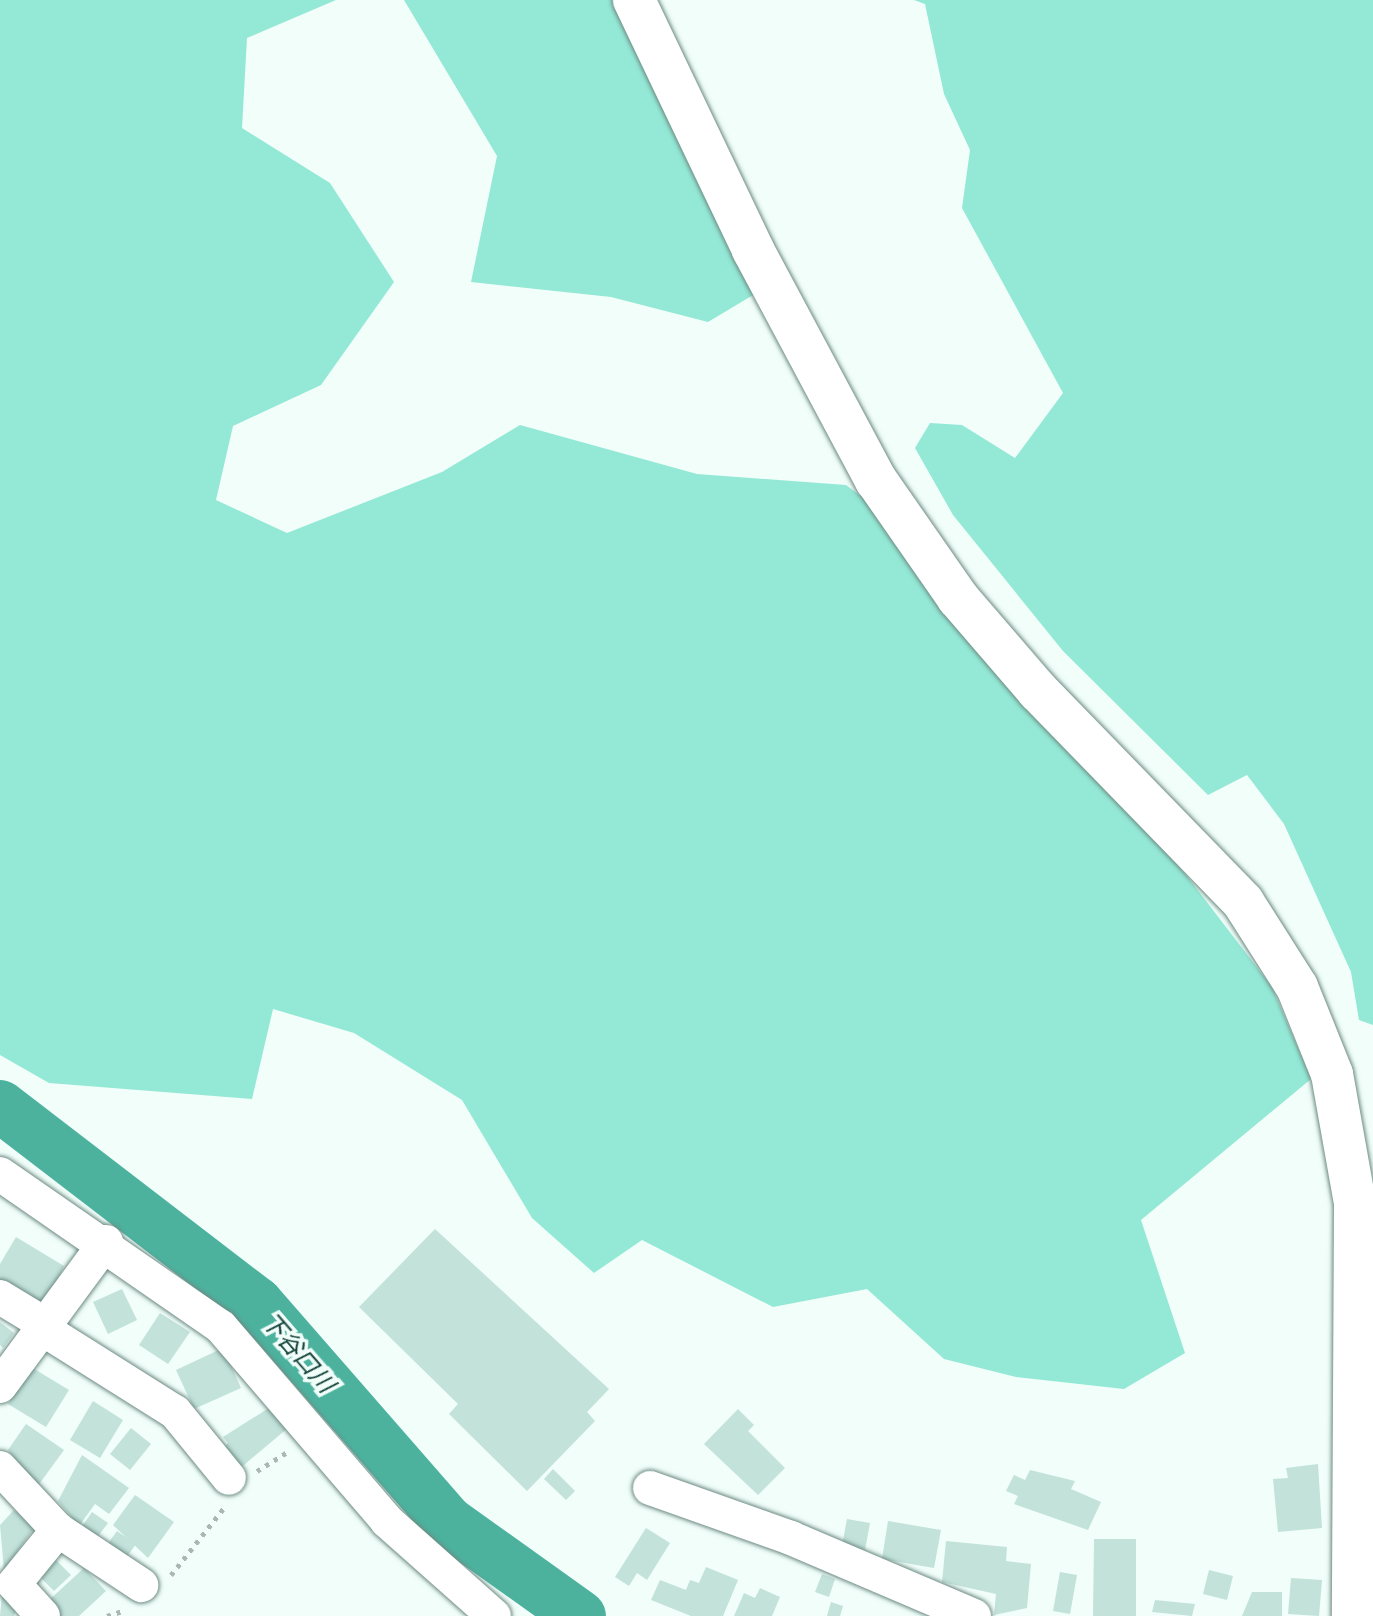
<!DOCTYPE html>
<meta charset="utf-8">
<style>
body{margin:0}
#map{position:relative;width:1373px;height:1616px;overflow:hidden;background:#f1fefa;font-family:Barlow,"Noto Sans JP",sans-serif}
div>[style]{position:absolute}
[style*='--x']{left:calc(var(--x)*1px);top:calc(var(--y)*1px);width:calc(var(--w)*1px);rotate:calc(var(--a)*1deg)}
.green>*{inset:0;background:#94e9d6}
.river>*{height:52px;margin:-26px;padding:0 26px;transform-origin:26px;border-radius:26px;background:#4cb29e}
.building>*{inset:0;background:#c2e2da}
.path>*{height:5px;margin-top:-2.5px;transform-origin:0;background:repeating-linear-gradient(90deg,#aab7b3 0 4px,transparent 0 10px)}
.roads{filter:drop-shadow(0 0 2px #6c8a82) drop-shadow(0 0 2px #6c8a82)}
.minor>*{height:34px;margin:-17px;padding:0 17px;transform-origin:17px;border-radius:17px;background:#fff}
.tertiary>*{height:42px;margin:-21px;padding:0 21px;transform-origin:21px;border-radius:21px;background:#fff}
span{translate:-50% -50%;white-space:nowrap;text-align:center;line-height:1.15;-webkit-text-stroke:7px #f1fefa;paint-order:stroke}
.water-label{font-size:24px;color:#124038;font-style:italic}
</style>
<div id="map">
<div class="green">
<div style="clip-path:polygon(0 0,336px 0,247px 38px,242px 128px,330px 183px,394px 282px,321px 385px,233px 426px,216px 500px,287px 533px,442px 472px,520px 425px,697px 474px,846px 485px,866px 500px,1160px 841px,1272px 987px,1311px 1079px,1141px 1220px,1185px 1353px,1124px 1389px,1016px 1377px,944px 1359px,867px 1289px,773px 1307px,642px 1240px,594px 1273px,532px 1218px,462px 1100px,354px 1033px,273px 1009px,252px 1099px,49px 1083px,0 1055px)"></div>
<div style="clip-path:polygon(404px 0,624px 0,765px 288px,708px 322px,611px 297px,471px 282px,497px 156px)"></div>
<div style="clip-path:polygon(914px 0,1373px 0,1373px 1025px,1359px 1020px,1351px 972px,1284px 824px,1247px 775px,1208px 795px,1063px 651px,953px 515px,915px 448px,930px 423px,962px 425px,1015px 458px,1063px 393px,962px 208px,970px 150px,944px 94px,925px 4px)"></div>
</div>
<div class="river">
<div style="--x:0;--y:1106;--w:324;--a:37.5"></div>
<div style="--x:257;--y:1303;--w:291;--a:48.9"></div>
<div style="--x:448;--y:1522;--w:162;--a:35.5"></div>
</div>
<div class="building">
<div style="clip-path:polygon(435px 1229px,609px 1389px,587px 1412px,595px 1421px,527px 1491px,449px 1414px,458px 1404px,359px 1307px)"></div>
<div style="clip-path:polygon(16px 1237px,64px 1266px,44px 1308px,0 1281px,0 1264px)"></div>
<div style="clip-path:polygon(122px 1289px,137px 1320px,108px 1334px,93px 1302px)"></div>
<div style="clip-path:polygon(160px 1313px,190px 1332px,168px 1364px,139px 1345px)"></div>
<div style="clip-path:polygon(0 1322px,14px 1333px,3px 1348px,0 1345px)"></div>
<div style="clip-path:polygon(223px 1348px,241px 1388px,194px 1409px,176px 1370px)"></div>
<div style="clip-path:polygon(31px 1367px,69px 1390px,46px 1427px,8px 1404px)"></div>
<div style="clip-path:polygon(93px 1401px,123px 1420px,100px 1458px,70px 1440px)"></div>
<div style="clip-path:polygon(272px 1406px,289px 1427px,238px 1470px,221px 1449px,228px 1443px,223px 1437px)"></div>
<div style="clip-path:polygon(738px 1409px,754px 1425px,748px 1431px,785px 1468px,758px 1495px,704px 1444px)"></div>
<div style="clip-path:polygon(26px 1424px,64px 1450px,37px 1487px,8px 1450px)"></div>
<div style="clip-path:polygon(131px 1428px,151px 1444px,130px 1470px,110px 1454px)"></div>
<div style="clip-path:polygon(82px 1455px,129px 1488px,109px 1514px,95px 1504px,79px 1526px,58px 1501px)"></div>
<div style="clip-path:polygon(1318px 1464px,1322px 1528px,1278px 1532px,1273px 1479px,1288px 1478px,1286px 1468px)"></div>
<div style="clip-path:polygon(553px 1469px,575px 1491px,566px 1500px,544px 1479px)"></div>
<div style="clip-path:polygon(1030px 1470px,1075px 1481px,1071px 1489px,1101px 1502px,1088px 1530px,1014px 1504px,1018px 1496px,1006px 1491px,1014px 1475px,1025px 1480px)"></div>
<div style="clip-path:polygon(135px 1495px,174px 1522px,148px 1558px,113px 1525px)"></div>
<div style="clip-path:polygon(14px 1510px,34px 1528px,4px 1570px,0 1525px)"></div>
<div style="clip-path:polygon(92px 1512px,108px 1523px,96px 1539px,81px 1528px)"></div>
<div style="clip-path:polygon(847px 1519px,870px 1523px,865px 1550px,842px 1546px)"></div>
<div style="clip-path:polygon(888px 1521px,941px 1530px,934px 1568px,882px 1559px)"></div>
<div style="clip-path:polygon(646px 1528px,670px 1543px,647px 1580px,637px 1573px,629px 1586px,615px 1577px)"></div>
<div style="clip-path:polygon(117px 1531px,136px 1544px,126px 1558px,107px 1545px)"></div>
<div style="clip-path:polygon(1094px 1539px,1136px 1539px,1136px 1616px,1093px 1616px)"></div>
<div style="clip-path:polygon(946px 1541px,1007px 1547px,1006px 1561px,1031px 1564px,1027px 1608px,994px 1615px,996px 1594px,942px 1582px)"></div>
<div style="clip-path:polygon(54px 1558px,71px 1575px,54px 1591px,37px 1574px)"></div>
<div style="clip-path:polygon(706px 1567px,738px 1580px,723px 1616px,691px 1616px,651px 1600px,660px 1580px,686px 1590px,690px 1580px,699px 1583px)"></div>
<div style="clip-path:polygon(84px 1568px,106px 1591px,79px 1616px,60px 1616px,47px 1602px)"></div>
<div style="clip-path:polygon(1209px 1570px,1233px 1576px,1227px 1600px,1203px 1594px)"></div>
<div style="clip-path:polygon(1060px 1572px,1077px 1575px,1070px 1614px,1053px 1611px)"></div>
<div style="clip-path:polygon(822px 1574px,835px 1579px,829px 1597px,815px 1592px)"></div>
<div style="clip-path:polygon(1291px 1578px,1322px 1580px,1319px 1616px,1288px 1614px)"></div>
<div style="clip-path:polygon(760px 1588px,780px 1597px,772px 1616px,734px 1616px,744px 1593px,755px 1598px)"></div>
<div style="clip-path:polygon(1252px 1592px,1282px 1592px,1282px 1616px,1242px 1616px)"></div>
<div style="clip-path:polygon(2px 1595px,16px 1610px,14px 1616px,0 1616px)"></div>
<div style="clip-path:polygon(1155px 1600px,1195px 1604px,1192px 1616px,1152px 1612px)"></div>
<div style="clip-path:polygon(831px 1602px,843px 1606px,840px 1616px,827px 1616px)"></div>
</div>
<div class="path">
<div style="--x:257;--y:1471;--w:38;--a:-32"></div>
<div style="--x:171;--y:1575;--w:85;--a:-51.7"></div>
<div style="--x:107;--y:1616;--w:19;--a:-18"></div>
</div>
<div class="roads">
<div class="minor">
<div style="--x:0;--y:1174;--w:269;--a:34.7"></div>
<div style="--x:221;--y:1327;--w:255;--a:49.4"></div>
<div style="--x:387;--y:1521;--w:143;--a:41.6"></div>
<div style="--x:0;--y:1297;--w:54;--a:31.3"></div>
<div style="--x:43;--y:1329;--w:156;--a:32.2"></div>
<div style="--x:175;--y:1412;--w:85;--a:50.7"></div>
<div style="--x:0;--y:1386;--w:179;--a:-53.6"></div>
<div style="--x:0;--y:1468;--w:85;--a:46.9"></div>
<div style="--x:58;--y:1530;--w:100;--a:33.5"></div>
<div style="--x:650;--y:1488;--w:150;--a:19.5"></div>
<div style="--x:791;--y:1538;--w:199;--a:23.1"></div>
<div style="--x:43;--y:1616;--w:43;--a:-132.2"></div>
<div style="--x:14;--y:1584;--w:70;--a:-50.8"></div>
</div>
<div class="tertiary">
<div style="--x:634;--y:0;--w:277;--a:64.5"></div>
<div style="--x:753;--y:250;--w:261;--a:61.9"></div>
<div style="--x:876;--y:480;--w:144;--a:55.2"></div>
<div style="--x:958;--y:598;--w:123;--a:49.3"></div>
<div style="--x:1038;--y:691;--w:294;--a:45.8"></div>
<div style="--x:1243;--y:902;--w:101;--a:57.6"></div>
<div style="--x:1297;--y:987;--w:94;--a:68.1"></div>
<div style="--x:1332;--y:1074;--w:131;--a:79.9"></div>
<div style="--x:1355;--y:1203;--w:413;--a:90.3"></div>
</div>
</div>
<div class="water-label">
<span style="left:299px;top:1352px;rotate:49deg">下谷口川</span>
</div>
</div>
